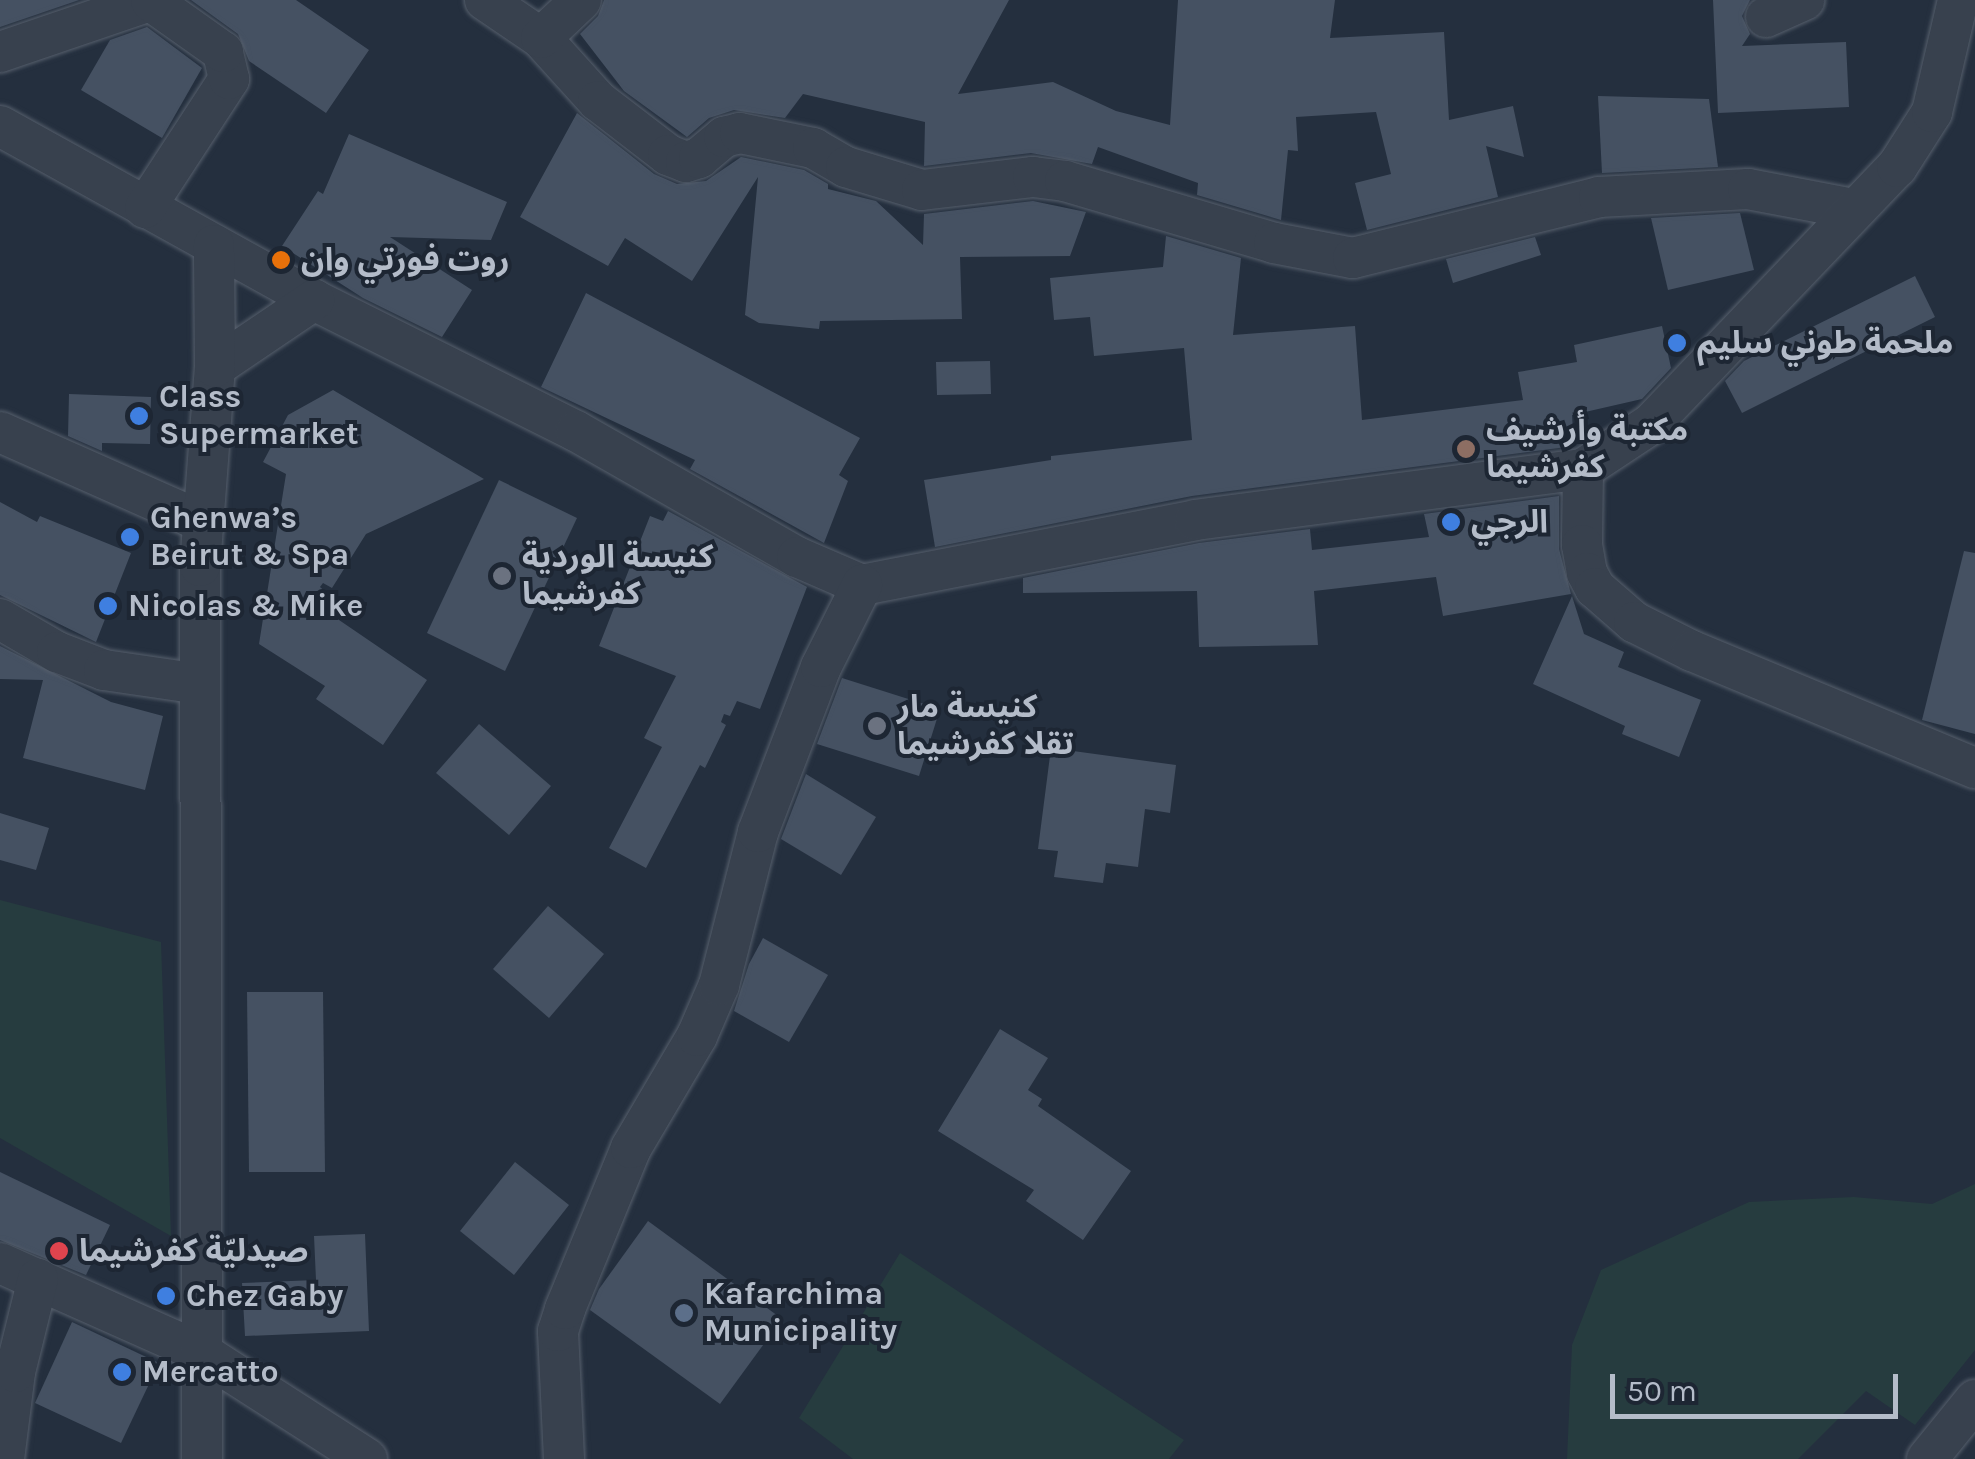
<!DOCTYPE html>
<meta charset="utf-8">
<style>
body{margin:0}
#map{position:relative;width:1975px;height:1459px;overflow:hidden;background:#242f3e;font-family:Karla,"Noto Sans Arabic",sans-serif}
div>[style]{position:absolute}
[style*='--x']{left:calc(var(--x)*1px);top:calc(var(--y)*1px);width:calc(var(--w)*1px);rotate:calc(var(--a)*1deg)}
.green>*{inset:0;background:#263c3f}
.building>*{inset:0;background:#455162}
.roads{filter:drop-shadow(0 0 2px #565f6c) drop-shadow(0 0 2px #565f6c)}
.minor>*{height:40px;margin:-20px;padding:0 20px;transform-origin:20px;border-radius:20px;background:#38414e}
.dots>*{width:28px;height:28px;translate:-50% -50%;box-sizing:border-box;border:5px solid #1d2633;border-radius:50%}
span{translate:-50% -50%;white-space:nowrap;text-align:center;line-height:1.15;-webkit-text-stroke:8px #1d2633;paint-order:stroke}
.poi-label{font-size:32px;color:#b4bcc9;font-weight:700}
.left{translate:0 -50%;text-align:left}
.scale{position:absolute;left:1610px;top:1374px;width:288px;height:45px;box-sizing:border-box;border:5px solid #b4bcc9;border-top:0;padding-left:12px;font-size:30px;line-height:35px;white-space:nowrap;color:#b4bcc9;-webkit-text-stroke:8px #1d2633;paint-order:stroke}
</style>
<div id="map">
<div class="green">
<div style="clip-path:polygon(0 900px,161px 942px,171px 1236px,0 1138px)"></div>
<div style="clip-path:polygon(1975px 1184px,1975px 1350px,1915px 1425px,1866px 1391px,1798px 1459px,1567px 1459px,1572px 1345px,1601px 1270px,1749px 1202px,1854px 1197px,1932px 1204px)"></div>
<div style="clip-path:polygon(900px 1253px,1184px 1440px,1169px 1459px,853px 1459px,799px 1418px)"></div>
</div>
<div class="building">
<div style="clip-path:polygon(0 0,79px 0,0 27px)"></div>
<div style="clip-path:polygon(191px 0,296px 0,369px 50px,326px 113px,249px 61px,238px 34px)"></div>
<div style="clip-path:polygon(604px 0,1009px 0,958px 94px,1053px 82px,1116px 111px,1170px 125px,1178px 0,1335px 0,1330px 38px,1444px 32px,1449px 120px,1513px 106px,1524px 157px,1486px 146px,1498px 197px,1367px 230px,1355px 183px,1391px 174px,1376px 112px,1296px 117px,1298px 151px,1288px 150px,1281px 220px,1197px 195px,1198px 183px,1098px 147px,1092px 164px,1031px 153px,924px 166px,925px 122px,803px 94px,785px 118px,734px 110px,709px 118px,687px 137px,624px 91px,580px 34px,598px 16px)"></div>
<div style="clip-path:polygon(1713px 0,1750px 0,1742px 16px,1750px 34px,1742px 46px,1846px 42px,1849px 107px,1718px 113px)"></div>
<div style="clip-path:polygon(147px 27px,202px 68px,162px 138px,81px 90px,110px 40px)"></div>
<div style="clip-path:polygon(1598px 96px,1709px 99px,1718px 167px,1602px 173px)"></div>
<div style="clip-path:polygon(577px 113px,654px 174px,677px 184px,706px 181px,741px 157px,804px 170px,828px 184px,828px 189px,876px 201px,923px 245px,924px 214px,1033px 201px,1086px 212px,1070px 256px,960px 257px,962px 319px,820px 321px,819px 329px,759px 323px,745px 315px,758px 177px,692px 281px,625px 238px,608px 266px,520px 217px)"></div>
<div style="clip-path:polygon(349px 134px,507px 202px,491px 240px,390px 237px,472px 290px,442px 337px,363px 298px,282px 246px,318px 191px,323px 194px)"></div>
<div style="clip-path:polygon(1740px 213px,1754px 270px,1668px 290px,1651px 218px)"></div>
<div style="clip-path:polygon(1166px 236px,1241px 258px,1233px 335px,1355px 326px,1362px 420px,1523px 400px,1518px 372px,1577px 362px,1574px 345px,1662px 326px,1671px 368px,1642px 399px,1572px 415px,1574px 446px,1192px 496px,935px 547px,924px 480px,1051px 460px,1051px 456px,1192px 440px,1184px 348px,1094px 356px,1090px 317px,1054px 320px,1050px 278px,1163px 267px)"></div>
<div style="clip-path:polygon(1535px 237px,1541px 255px,1453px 283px,1446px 259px)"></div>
<div style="clip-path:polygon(1915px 276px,1935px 317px,1742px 413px,1725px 381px,1744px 361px)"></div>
<div style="clip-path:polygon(586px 293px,860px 438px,839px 475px,848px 481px,824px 543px,690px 469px,695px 460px,541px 387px)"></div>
<div style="clip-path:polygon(990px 361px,991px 394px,937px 395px,936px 362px)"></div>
<div style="clip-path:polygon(333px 390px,484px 479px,366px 534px,332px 588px,323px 583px,320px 587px,328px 594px,320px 607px,427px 680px,383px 745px,316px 699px,325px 686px,259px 644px,286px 474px,263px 462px,288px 415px)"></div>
<div style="clip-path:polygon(69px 394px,151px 397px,150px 444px,102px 443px,102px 451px,68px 436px)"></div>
<div style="clip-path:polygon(499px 480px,577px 518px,505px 671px,427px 633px)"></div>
<div style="clip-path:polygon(1559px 496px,1559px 549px,1571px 594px,1443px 616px,1436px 577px,1314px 591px,1318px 645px,1199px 647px,1197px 591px,1023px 593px,1023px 578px,1199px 543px,1310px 529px,1312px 550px,1429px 537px,1424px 514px)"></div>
<div style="clip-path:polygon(0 502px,37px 522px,40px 516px,131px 553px,96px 642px,0 595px)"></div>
<div style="clip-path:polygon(668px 511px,807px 587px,760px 709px,737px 701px,730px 716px,724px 714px,721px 722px,726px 725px,705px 768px,700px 765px,646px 868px,609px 848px,662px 747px,644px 738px,676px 676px,599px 646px,650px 516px,663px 521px)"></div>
<div style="clip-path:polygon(1964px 551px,1975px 553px,1975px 734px,1922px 720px)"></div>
<div style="clip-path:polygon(1572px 596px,1584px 634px,1624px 652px,1618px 667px,1701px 700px,1679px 757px,1622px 734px,1625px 726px,1533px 684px)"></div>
<div style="clip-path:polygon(0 646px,111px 702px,163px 716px,145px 790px,23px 758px,43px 680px,0 679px)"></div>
<div style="clip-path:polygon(842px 678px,940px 709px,919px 776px,817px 744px)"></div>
<div style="clip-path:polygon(479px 724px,551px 786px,509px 835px,436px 773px)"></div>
<div style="clip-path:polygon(1051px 748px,1176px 765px,1170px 813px,1145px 809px,1138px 867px,1106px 863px,1103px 883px,1054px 877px,1058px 851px,1038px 849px)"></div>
<div style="clip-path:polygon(806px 774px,876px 817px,841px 875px,781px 839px)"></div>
<div style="clip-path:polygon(0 813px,49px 828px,36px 870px,0 860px)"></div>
<div style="clip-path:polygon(548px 906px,604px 954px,549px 1018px,493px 969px)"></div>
<div style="clip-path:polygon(763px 938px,828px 975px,789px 1042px,734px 1011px,749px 964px)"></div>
<div style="clip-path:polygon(247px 992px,323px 992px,325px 1172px,249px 1172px)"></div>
<div style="clip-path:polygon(1000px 1029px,1048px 1058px,1028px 1090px,1042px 1099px,1038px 1106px,1131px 1171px,1083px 1240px,1026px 1201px,1034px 1190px,938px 1131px)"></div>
<div style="clip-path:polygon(515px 1162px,569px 1205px,514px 1275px,460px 1231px)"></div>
<div style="clip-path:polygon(0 1172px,110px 1225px,86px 1275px,0 1240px)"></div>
<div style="clip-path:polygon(648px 1221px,782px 1319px,720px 1404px,590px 1310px,599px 1289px)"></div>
<div style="clip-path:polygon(365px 1234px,369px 1331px,245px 1336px,242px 1283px,316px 1280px,314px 1236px)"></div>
<div style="clip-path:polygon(72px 1322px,159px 1363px,121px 1443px,35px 1403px)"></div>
</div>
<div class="roads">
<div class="minor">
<div style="--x:485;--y:0;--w:68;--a:34.2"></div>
<div style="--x:541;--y:38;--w:85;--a:47.9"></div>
<div style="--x:598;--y:101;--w:88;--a:37.6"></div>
<div style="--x:668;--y:155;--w:19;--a:21"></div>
<div style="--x:686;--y:162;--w:14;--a:-17"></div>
<div style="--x:699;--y:158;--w:33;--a:-40"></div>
<div style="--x:724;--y:137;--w:16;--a:-14"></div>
<div style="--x:740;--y:133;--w:75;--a:11.6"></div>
<div style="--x:813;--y:148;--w:38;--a:30"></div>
<div style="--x:846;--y:167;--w:79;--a:16.8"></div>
<div style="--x:922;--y:190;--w:112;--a:-6.7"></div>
<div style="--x:1033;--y:177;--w:32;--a:7"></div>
<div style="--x:1065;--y:181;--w:218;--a:16.5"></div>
<div style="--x:1274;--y:243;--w:80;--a:10.8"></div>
<div style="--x:1353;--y:258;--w:253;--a:-13.9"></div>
<div style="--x:1599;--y:197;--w:149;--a:-3.1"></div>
<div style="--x:1748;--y:189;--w:108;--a:10.7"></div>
<div style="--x:1766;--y:17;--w:42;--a:-24.1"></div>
<div style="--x:541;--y:38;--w:55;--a:-43.5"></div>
<div style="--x:0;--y:52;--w:162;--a:-18.8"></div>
<div style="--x:0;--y:126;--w:359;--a:29"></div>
<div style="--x:314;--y:300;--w:293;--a:26.6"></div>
<div style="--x:576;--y:431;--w:254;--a:29.7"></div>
<div style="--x:797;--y:557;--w:71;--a:23.3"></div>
<div style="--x:862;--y:585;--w:339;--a:-11"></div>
<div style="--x:1195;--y:520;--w:391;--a:-7.5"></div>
<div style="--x:1583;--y:469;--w:82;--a:-33.5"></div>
<div style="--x:1651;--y:424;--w:356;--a:-46.3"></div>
<div style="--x:1897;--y:167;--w:65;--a:-57.5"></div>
<div style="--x:1932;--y:112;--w:115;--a:-76.9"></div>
<div style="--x:145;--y:208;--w:154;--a:-56.9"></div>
<div style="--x:229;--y:79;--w:28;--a:-103"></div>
<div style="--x:223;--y:52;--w:88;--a:-144.7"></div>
<div style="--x:215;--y:367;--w:120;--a:-34.1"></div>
<div style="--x:0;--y:432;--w:224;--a:23.9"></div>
<div style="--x:1583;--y:469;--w:76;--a:90.8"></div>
<div style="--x:1582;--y:545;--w:28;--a:80"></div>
<div style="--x:1587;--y:573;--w:17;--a:62"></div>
<div style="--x:1595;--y:588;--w:52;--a:41.1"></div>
<div style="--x:1634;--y:622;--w:65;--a:26.6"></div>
<div style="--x:1692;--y:651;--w:306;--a:22.5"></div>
<div style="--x:0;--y:619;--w:66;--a:30.1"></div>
<div style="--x:57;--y:652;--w:50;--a:21"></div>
<div style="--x:104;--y:670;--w:97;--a:8.3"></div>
<div style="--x:0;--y:1263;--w:221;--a:24"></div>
<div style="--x:202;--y:1353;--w:196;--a:32.7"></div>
<div style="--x:4;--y:1459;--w:88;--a:-82.8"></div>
<div style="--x:15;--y:1372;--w:96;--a:-76.1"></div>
<div style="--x:202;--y:1459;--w:893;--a:-90.13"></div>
<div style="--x:200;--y:566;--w:200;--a:-85.7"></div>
<div style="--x:215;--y:367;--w:122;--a:-90.5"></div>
<div style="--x:564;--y:1459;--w:128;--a:-92.7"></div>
<div style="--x:558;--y:1331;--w:23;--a:-72"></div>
<div style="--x:565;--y:1309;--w:174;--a:-67.7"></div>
<div style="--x:631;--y:1148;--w:130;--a:-59.5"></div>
<div style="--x:697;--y:1036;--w:56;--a:-66.7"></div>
<div style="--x:719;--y:985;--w:158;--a:-75.7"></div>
<div style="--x:758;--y:832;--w:177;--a:-69.1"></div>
<div style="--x:821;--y:667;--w:92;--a:-63.4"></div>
<div style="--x:1927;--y:1459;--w:76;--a:-50.9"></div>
</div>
</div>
<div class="dots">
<div style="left:281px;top:260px;background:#e8710a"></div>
<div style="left:1677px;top:343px;background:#3f7fe0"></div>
<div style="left:139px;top:416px;background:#3f7fe0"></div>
<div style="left:1466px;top:449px;background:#8d6e63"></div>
<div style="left:1451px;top:522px;background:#3f7fe0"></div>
<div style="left:130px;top:537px;background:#3f7fe0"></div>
<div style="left:502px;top:576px;background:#6b7280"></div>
<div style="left:108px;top:606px;background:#3f7fe0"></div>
<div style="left:877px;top:726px;background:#6b7280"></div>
<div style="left:59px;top:1251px;background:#e0444e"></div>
<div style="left:166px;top:1296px;background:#3f7fe0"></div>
<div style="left:684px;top:1313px;background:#5c6f8a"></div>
<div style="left:122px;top:1372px;background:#3f7fe0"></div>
</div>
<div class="poi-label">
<span class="left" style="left:301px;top:260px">روت فورتي وان</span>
<span class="left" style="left:1697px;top:343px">ملحمة طوني سليم</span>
<span class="left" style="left:159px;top:416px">Class<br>Supermarket</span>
<span class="left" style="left:1486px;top:449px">مكتبة وأرشيف<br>كفرشيما</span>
<span class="left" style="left:150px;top:537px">Ghenwa’s<br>Beirut &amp; Spa</span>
<span class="left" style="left:1471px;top:522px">الرجي</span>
<span class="left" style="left:522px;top:576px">كنيسة الوردية<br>كفرشيما</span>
<span class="left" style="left:128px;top:606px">Nicolas &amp; Mike</span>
<span class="left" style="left:897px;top:726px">كنيسة مار<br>تقلا كفرشيما</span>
<span class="left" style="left:79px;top:1251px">صيدليّة كفرشيما</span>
<span class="left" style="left:704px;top:1313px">Kafarchima<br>Municipality</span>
<span class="left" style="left:186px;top:1296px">Chez Gaby</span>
<span class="left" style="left:142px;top:1372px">Mercatto</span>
</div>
<div class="scale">50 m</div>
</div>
